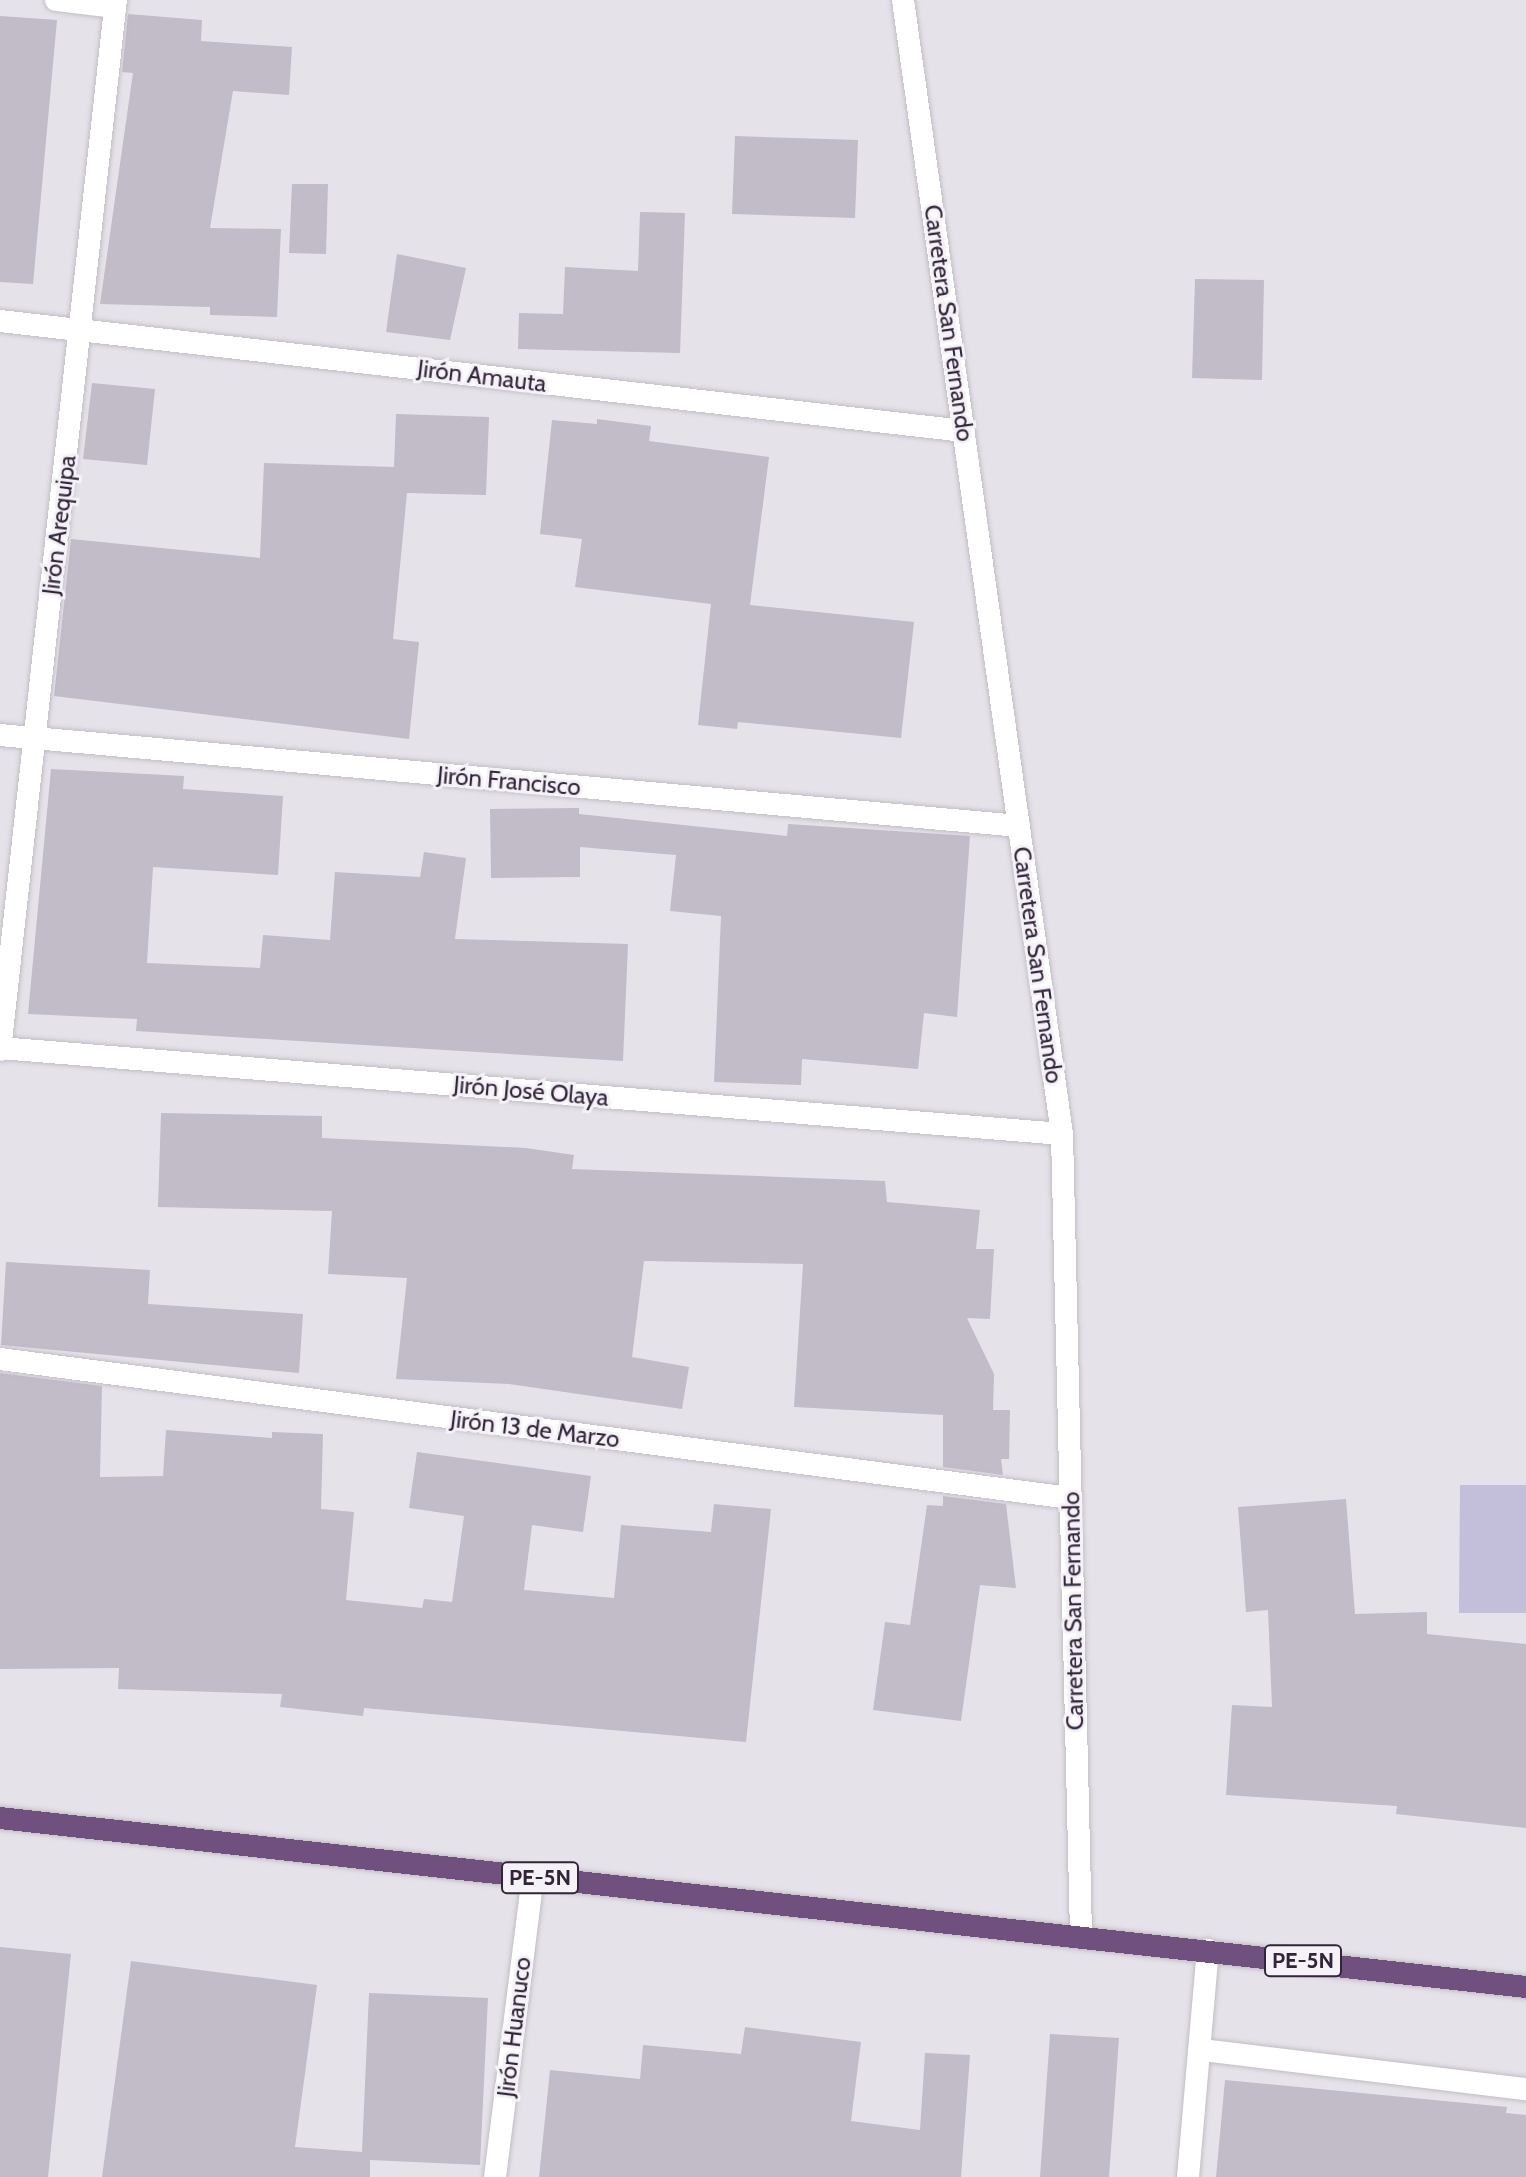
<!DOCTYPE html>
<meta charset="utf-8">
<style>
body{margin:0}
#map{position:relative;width:1526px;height:2177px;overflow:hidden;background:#e6e2ea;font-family:Cabin,sans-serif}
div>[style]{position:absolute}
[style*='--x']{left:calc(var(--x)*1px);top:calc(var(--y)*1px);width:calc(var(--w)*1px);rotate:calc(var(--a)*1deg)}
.green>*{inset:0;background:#c3bed9}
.building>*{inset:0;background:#c2bbc8}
.roads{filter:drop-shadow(0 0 2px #c2bdc4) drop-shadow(0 0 2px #c2bdc4)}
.minor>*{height:22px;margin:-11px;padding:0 11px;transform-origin:11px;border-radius:11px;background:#fff}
.tertiary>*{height:22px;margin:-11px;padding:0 11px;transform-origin:11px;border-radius:11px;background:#fff}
.trunk>*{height:22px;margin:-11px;padding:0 11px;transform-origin:11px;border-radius:11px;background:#70507e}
span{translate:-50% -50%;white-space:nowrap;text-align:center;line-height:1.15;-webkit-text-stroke:6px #f4f2f7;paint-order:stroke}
.shield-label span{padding:2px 6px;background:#f4f2f7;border:2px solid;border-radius:6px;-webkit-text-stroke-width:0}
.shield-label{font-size:22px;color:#322439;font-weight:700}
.street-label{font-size:24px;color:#322439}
</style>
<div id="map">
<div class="green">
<div style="clip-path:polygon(1460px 1485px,1526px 1485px,1526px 1613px,1459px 1613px)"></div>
</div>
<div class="building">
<div style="clip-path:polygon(128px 14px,202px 20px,201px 41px,292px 47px,289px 95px,233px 91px,210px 228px,281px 229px,277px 317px,210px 315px,210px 307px,100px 304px,133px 73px,122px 72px)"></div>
<div style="clip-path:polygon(0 16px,57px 20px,33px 284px,0 282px)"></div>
<div style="clip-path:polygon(735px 136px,858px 140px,855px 218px,732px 214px)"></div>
<div style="clip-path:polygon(292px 184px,328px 184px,326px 254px,289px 253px)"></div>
<div style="clip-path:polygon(640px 212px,685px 213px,680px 353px,518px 349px,519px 313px,563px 314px,565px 267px,638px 271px)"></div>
<div style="clip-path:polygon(397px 254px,466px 268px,450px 340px,386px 332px)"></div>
<div style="clip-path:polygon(1195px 279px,1264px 280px,1262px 380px,1192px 378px)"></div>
<div style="clip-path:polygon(92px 383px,155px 389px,147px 465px,83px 459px)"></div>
<div style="clip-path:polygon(396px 414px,489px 417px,486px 495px,407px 493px,393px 639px,419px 642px,409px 739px,54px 696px,71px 539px,260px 558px,264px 463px,394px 467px)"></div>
<div style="clip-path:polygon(597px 419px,651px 426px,649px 441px,769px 457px,750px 605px,914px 622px,901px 738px,738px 722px,737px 729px,698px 725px,711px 604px,575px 587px,582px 539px,540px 534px,552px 420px,597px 424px)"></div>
<div style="clip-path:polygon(51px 769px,184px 776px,183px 789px,283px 796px,278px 875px,153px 867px,147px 963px,260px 968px,263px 935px,330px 940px,335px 872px,420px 877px,424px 852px,466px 858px,455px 939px,628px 944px,623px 1061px,136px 1031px,137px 1019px,28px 1014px)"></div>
<div style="clip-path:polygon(579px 808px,579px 814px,787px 836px,788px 824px,970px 836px,957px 1017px,924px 1013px,918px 1069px,802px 1059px,801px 1085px,714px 1082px,721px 916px,670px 911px,676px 855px,580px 847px,580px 877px,491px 878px,490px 809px)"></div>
<div style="clip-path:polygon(161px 1113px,322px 1116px,322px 1138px,526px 1148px,574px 1155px,572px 1169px,885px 1181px,887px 1202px,980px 1210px,976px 1249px,994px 1249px,990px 1319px,967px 1318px,994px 1374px,993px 1410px,1010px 1410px,1009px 1459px,1001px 1459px,1003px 1475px,943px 1467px,943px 1415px,794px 1407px,803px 1264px,644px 1261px,632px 1357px,689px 1367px,682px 1409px,509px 1384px,396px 1379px,407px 1278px,328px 1274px,332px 1211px,158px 1207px)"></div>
<div style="clip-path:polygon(6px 1262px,150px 1270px,148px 1304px,303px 1314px,299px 1373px,1px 1345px)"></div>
<div style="clip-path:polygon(0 1373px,102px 1386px,100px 1477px,163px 1476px,166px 1430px,272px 1438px,272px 1432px,323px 1434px,321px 1509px,354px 1512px,346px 1600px,422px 1608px,424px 1599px,452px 1602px,464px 1516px,409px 1508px,417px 1452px,591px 1476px,583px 1532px,532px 1525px,524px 1590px,614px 1598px,621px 1525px,711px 1532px,714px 1504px,771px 1509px,746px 1742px,364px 1708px,363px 1716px,280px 1707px,282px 1694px,118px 1689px,119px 1668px,0 1669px)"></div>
<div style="clip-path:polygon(943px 1496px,1006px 1504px,1016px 1588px,980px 1585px,961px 1721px,873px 1710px,885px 1622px,910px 1625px,927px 1505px,943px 1506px)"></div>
<div style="clip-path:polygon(1346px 1499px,1355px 1614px,1427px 1612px,1427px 1634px,1526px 1644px,1526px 1828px,1396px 1814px,1397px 1806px,1226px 1795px,1232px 1705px,1272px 1707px,1268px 1610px,1246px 1612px,1238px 1507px)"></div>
<div style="clip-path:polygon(0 1947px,71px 1954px,48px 2177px,0 2177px)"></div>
<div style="clip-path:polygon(131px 1961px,317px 1985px,295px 2147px,362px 2152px,369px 1993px,488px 1998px,480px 2165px,370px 2160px,370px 2177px,102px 2177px)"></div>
<div style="clip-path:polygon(745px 2027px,861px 2042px,851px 2121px,920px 2130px,925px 2053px,970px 2055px,961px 2177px,539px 2177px,550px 2070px,640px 2079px,643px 2045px,741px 2054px)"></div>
<div style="clip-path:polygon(1050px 2034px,1119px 2038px,1109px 2177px,1040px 2177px)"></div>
<div style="clip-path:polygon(1225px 2080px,1507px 2107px,1506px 2113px,1526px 2115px,1526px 2177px,1216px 2177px)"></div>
</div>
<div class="roads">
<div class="minor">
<div style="--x:56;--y:0;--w:59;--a:6.8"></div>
<div style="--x:0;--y:321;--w:970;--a:6.51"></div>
<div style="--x:0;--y:735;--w:1023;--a:5.1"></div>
<div style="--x:0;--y:1048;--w:1065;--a:4.63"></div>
<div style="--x:0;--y:1050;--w:1056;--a:-83.7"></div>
<div style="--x:0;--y:1359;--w:1079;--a:7.4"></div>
<div style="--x:1202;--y:2050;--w:326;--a:6.9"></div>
<div style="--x:495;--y:2177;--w:302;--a:-82.8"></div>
<div style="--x:1188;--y:2177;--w:228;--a:-85"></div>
</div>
<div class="tertiary">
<div style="--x:903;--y:0;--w:1145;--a:82.02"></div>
<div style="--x:1062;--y:1134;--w:803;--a:88.64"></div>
</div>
<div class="trunk">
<div style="--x:0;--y:1818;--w:1535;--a:6.32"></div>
</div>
</div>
<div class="shield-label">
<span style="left:540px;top:1878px">PE-5N</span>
<span style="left:1303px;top:1961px">PE-5N</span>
</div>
<div class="street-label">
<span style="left:949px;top:323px;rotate:82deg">Carretera San Fernando</span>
<span style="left:482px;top:376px;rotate:7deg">Jirón Amauta</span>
<span style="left:59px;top:525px;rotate:-83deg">Jirón Arequipa</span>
<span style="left:509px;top:781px;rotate:5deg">Jirón Francisco</span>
<span style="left:1038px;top:965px;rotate:82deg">Carretera San Fernando</span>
<span style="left:531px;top:1091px;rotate:5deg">Jirón José Olaya</span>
<span style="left:535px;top:1429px;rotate:7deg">Jirón 13 de Marzo</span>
<span style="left:1073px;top:1611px;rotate:-91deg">Carretera San Fernando</span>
<span style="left:514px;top:2027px;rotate:-83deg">Jirón Huanuco</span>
</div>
</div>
